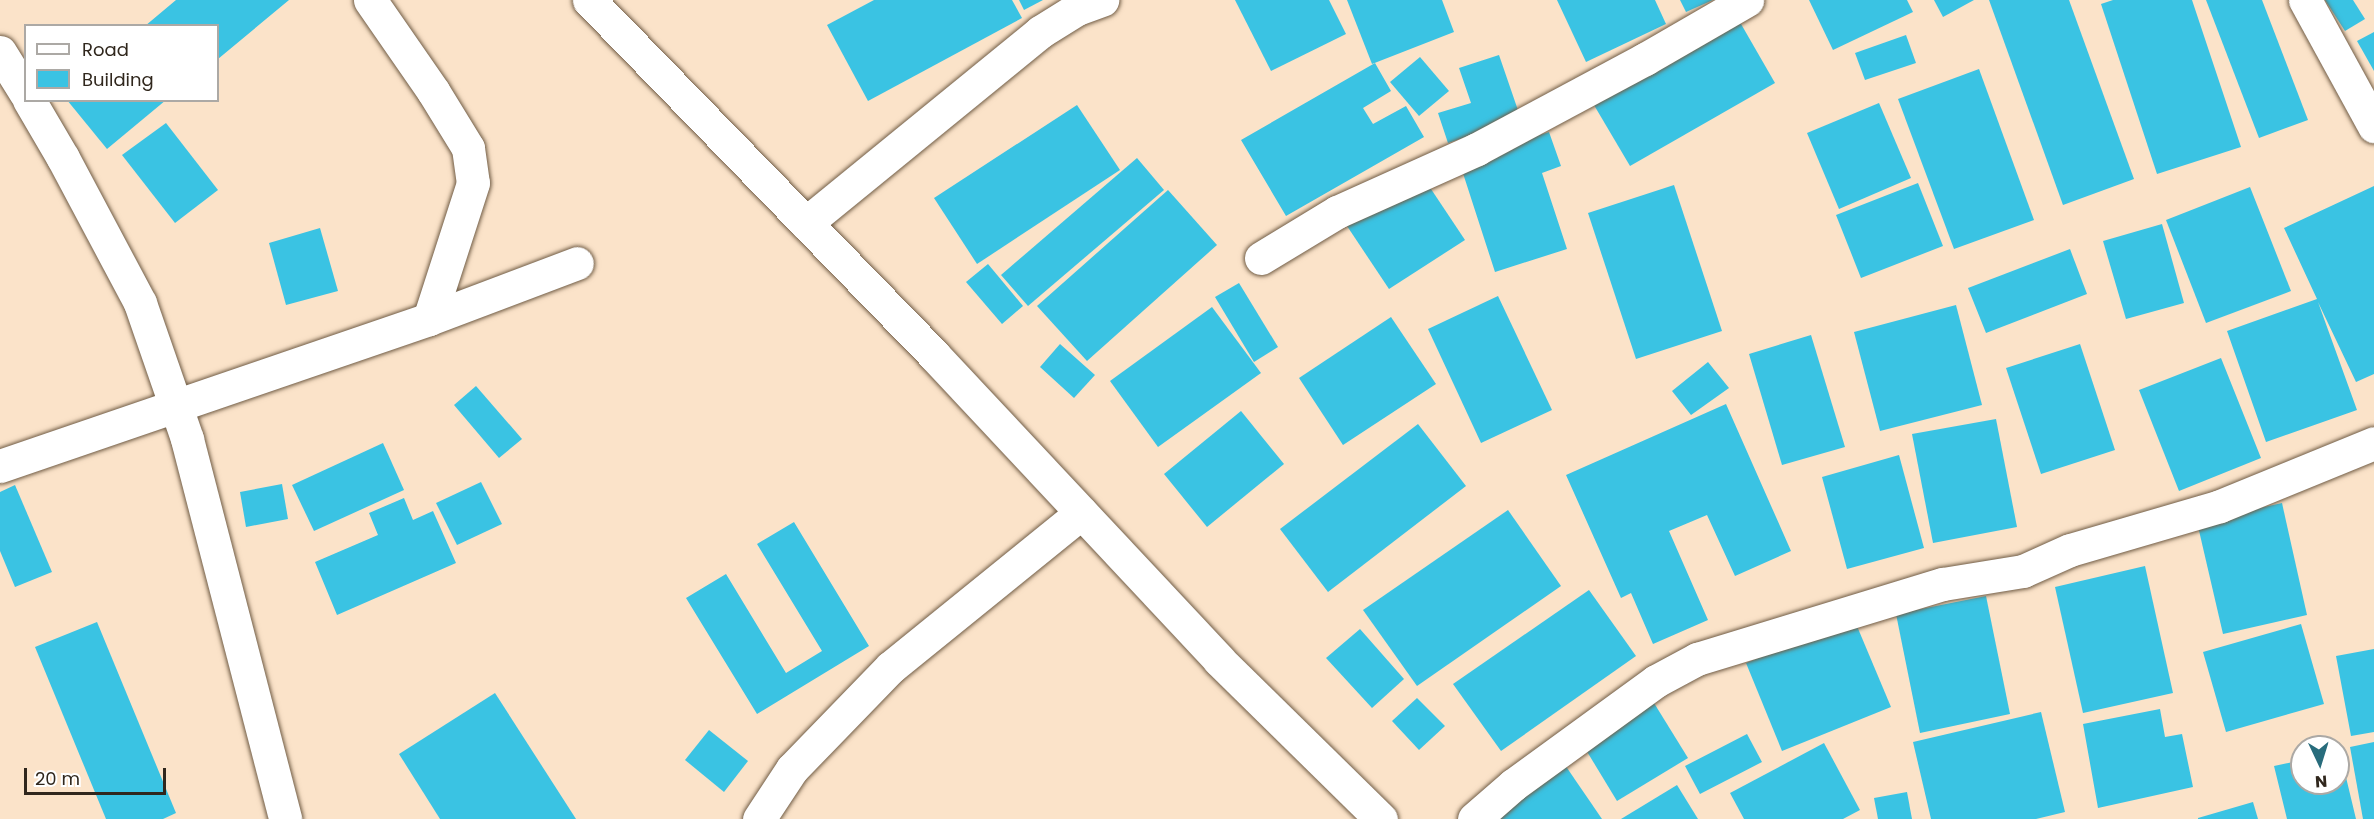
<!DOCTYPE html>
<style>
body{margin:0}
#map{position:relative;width:2374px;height:819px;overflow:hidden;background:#fbe3c9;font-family:Poppins,sans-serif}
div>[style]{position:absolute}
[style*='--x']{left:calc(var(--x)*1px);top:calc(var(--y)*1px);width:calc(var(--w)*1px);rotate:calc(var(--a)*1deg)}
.building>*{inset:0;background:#3ac3e3}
.roads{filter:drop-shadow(0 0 2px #705c45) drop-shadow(0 0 2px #705c45)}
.minor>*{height:33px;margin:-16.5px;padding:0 16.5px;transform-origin:16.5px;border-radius:16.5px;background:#fff}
.secondary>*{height:33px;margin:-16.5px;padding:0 16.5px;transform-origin:16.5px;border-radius:16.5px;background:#fff}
span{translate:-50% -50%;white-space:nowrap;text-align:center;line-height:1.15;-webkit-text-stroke:4.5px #fff;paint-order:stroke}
.legend{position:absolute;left:24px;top:24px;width:195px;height:78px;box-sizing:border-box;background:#fff;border:2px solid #aca9a5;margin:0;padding:8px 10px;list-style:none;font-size:18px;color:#30271d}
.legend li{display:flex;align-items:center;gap:12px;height:30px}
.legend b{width:30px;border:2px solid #aca9a5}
.north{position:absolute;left:2290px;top:735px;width:60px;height:60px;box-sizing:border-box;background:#fff;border:2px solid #aca9a5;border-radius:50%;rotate:176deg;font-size:16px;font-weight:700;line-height:24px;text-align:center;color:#30271d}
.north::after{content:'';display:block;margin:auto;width:21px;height:27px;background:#286c7c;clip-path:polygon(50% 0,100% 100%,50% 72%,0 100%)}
.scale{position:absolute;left:24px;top:768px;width:142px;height:27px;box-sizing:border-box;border:3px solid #30271d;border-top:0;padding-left:8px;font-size:18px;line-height:21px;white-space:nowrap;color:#30271d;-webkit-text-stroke:4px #fff;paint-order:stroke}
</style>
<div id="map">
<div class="building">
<div style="clip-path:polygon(176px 0,289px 0,218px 59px,218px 26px,145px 26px)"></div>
<div style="clip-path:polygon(874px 0,1012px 0,1022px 18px,868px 101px,827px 25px)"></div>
<div style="clip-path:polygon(1019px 0,1043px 0,1024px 10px)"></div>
<div style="clip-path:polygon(1235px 0,1329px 0,1346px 34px,1271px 71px)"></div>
<div style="clip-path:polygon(1347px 0,1442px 0,1454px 32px,1372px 64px)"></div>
<div style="clip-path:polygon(1557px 0,1655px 0,1666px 24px,1586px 62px)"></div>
<div style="clip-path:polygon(1680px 0,1713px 0,1686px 12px)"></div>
<div style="clip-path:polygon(1809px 0,1907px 0,1913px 12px,1833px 50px)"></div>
<div style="clip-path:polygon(1934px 0,1974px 0,1943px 17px)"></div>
<div style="clip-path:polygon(1989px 0,2069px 0,2134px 179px,2063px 205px)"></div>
<div style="clip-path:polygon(2113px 0,2192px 0,2241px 147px,2157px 174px,2101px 4px)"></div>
<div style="clip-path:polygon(2206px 0,2262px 0,2308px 120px,2259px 138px)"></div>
<div style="clip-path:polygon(2325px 0,2353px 0,2365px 19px,2345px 31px)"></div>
<div style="clip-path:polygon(1737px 17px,1775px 83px,1630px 166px,1591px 100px)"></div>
<div style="clip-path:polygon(2374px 32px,2374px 71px,2357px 41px)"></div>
<div style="clip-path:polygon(1906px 35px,1916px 63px,1865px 80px,1855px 53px)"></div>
<div style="clip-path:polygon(1499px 55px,1521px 119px,1448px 143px,1438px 113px,1471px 103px,1459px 68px)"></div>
<div style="clip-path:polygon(1420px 57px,1449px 91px,1419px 116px,1390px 82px)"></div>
<div style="clip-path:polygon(1375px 63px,1391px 91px,1363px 108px,1373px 124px,1406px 106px,1424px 137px,1286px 216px,1241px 140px)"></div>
<div style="clip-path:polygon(1979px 69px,2034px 220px,1954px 249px,1898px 99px)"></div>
<div style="clip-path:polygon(67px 100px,166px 100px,107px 149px)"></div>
<div style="clip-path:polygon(1879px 103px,1911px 178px,1839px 209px,1807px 133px)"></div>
<div style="clip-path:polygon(1077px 105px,1120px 170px,977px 264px,934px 198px)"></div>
<div style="clip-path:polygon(166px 123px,218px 190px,175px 223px,122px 155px)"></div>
<div style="clip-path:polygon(1549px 132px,1561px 166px,1542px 173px,1567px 249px,1495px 272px,1459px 161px)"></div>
<div style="clip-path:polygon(1137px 158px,1164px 190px,1028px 306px,1001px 275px)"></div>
<div style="clip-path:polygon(1423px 177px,1465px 240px,1389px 289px,1347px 226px)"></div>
<div style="clip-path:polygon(1918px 183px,1943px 246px,1861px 278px,1836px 215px)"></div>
<div style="clip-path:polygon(1674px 185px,1722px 331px,1636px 359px,1588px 213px)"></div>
<div style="clip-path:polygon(2374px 186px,2374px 374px,2356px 382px,2318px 302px,2357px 410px,2266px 442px,2227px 331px,2317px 299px,2284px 228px)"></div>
<div style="clip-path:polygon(2250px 187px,2291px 291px,2206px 323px,2166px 220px)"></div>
<div style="clip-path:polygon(1168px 190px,1217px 245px,1087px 361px,1037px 306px)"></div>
<div style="clip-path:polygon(2162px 224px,2184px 303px,2126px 319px,2103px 241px)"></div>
<div style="clip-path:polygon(320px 228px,338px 291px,286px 305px,269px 243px)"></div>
<div style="clip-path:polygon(2070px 249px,2087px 294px,1986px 333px,1968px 288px)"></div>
<div style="clip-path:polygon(988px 264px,1023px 306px,1002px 324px,966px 282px)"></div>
<div style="clip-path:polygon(1239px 283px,1278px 347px,1254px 362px,1215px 297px)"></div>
<div style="clip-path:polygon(1498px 296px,1552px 410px,1481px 443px,1428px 329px)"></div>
<div style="clip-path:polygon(1956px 305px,1982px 405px,1880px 431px,1854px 332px)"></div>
<div style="clip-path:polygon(1212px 307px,1261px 373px,1158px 447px,1110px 381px)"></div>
<div style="clip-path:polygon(1391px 317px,1436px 384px,1343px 445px,1299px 378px)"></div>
<div style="clip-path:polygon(1811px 335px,1845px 447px,1782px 465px,1749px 354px)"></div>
<div style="clip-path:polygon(1060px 344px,1095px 375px,1074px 398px,1040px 367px)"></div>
<div style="clip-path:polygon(2080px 344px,2115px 450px,2041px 474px,2006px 368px)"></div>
<div style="clip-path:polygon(2221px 358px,2261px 458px,2179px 491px,2139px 390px)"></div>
<div style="clip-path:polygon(1708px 362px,1729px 388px,1691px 415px,1672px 391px)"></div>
<div style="clip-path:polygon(476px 386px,522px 439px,499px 458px,454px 405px)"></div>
<div style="clip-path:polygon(1726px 404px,1791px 551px,1735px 576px,1707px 515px,1669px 531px,1708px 620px,1653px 644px,1631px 593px,1621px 598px,1566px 475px)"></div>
<div style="clip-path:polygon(1241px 411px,1284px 464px,1207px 527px,1164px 474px)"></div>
<div style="clip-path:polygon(1996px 419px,2017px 527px,1933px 543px,1912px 434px)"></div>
<div style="clip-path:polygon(1418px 424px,1466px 486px,1328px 592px,1280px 529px)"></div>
<div style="clip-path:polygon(383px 443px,404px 490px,314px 531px,292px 485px)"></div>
<div style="clip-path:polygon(1899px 455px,1924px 548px,1847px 569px,1822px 477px)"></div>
<div style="clip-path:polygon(481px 482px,502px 524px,457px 545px,436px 503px)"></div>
<div style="clip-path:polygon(282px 484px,288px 519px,246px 527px,240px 492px)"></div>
<div style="clip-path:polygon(15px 485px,52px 572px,15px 587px,0 551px,0 492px)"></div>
<div style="clip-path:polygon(404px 498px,413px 520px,433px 511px,456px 563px,337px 615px,315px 562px,378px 535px,369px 513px)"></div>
<div style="clip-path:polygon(2282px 503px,2307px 615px,2223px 634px,2197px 522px)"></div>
<div style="clip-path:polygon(1508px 510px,1561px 586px,1417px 686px,1363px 610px)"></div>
<div style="clip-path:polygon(794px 522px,869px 646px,757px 714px,686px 598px,726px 574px,786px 673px,822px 651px,757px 544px)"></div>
<div style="clip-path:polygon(2145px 566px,2173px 693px,2083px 713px,2055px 587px)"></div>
<div style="clip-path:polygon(1589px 590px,1636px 656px,1501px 751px,1453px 684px)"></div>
<div style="clip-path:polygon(1986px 596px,2010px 714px,1920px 733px,1896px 614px)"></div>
<div style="clip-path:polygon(1854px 619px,1891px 707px,1782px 751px,1746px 663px)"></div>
<div style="clip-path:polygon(97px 622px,176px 813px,163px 819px,106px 819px,35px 647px)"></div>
<div style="clip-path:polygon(2301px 624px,2324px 704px,2226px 732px,2203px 652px)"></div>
<div style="clip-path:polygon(1360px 629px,1404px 679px,1372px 708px,1326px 658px)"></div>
<div style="clip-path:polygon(2374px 649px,2374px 732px,2351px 736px,2336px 656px)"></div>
<div style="clip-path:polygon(495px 693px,576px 819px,440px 819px,399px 754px)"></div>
<div style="clip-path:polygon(1417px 698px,1445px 726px,1419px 750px,1392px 721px)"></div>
<div style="clip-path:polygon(1654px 703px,1688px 758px,1617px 801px,1583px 745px)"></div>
<div style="clip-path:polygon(2160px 709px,2165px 737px,2182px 734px,2193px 787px,2098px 808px,2083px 724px)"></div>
<div style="clip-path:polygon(2041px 712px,2065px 812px,2036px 819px,1931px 819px,1913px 742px)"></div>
<div style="clip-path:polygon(709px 730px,748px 761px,724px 792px,685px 760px)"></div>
<div style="clip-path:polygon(1747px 734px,1762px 762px,1700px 794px,1685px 766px)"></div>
<div style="clip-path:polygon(2374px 742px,2374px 819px,2363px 819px,2350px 747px)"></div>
<div style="clip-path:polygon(1824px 743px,1860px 810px,1843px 819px,1744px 819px,1730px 793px)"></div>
<div style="clip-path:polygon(2339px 748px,2356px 819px,2287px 819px,2274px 766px,2302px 760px,2302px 783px,2338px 783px)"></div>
<div style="clip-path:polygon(1565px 765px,1602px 819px,1492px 819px)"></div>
<div style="clip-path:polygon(1677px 785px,1698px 819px,1621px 819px)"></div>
<div style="clip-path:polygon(1907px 792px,1912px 819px,1878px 819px,1874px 798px)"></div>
<div style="clip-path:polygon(2253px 802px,2258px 819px,2198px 819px,2198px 818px)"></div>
</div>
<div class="roads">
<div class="minor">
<div style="--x:370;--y:0;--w:111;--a:55.3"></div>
<div style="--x:433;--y:91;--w:67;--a:58.4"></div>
<div style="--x:468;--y:148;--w:35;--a:82"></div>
<div style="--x:473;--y:183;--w:143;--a:107.9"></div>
<div style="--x:2305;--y:0;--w:144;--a:61.3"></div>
<div style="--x:0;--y:52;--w:49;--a:58.2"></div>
<div style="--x:29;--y:100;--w:67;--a:59.6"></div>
<div style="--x:63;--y:158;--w:164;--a:62"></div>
<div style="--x:140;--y:303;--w:144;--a:70.9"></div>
<div style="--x:187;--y:439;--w:392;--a:75.5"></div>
<div style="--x:806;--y:223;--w:302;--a:-39.2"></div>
<div style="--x:1040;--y:32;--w:44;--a:-31.9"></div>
<div style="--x:1077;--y:9;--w:27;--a:-20"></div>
<div style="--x:1261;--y:258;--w:89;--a:-31.2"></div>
<div style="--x:1337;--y:212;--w:154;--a:-24.2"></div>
<div style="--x:1477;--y:149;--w:191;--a:-28.2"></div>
<div style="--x:1645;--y:59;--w:118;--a:-30"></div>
<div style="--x:0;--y:466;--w:453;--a:-18.9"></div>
<div style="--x:429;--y:319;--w:158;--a:-20.7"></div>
<div style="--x:759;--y:819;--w:60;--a:-56.6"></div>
<div style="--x:792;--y:769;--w:142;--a:-45.9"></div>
<div style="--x:891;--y:667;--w:245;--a:-39"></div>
<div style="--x:1474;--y:819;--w:52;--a:-41.1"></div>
<div style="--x:1513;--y:785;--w:177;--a:-36"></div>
<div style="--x:1656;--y:681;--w:47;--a:-28.2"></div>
<div style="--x:1697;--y:659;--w:257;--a:-17"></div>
<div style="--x:1943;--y:584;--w:81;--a:-9.2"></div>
<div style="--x:2023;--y:571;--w:51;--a:-24.1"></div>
<div style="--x:2070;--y:550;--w:156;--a:-16.3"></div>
<div style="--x:2220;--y:506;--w:166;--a:-22.2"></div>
</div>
<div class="secondary">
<div style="--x:589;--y:0;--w:495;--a:45.8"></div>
<div style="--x:934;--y:355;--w:417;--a:46.9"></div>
<div style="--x:1219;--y:660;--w:227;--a:44.5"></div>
</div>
</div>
<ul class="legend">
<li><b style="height:8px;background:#fff"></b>Road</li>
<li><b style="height:16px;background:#3ac3e3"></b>Building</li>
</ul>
<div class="north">N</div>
<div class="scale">20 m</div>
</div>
